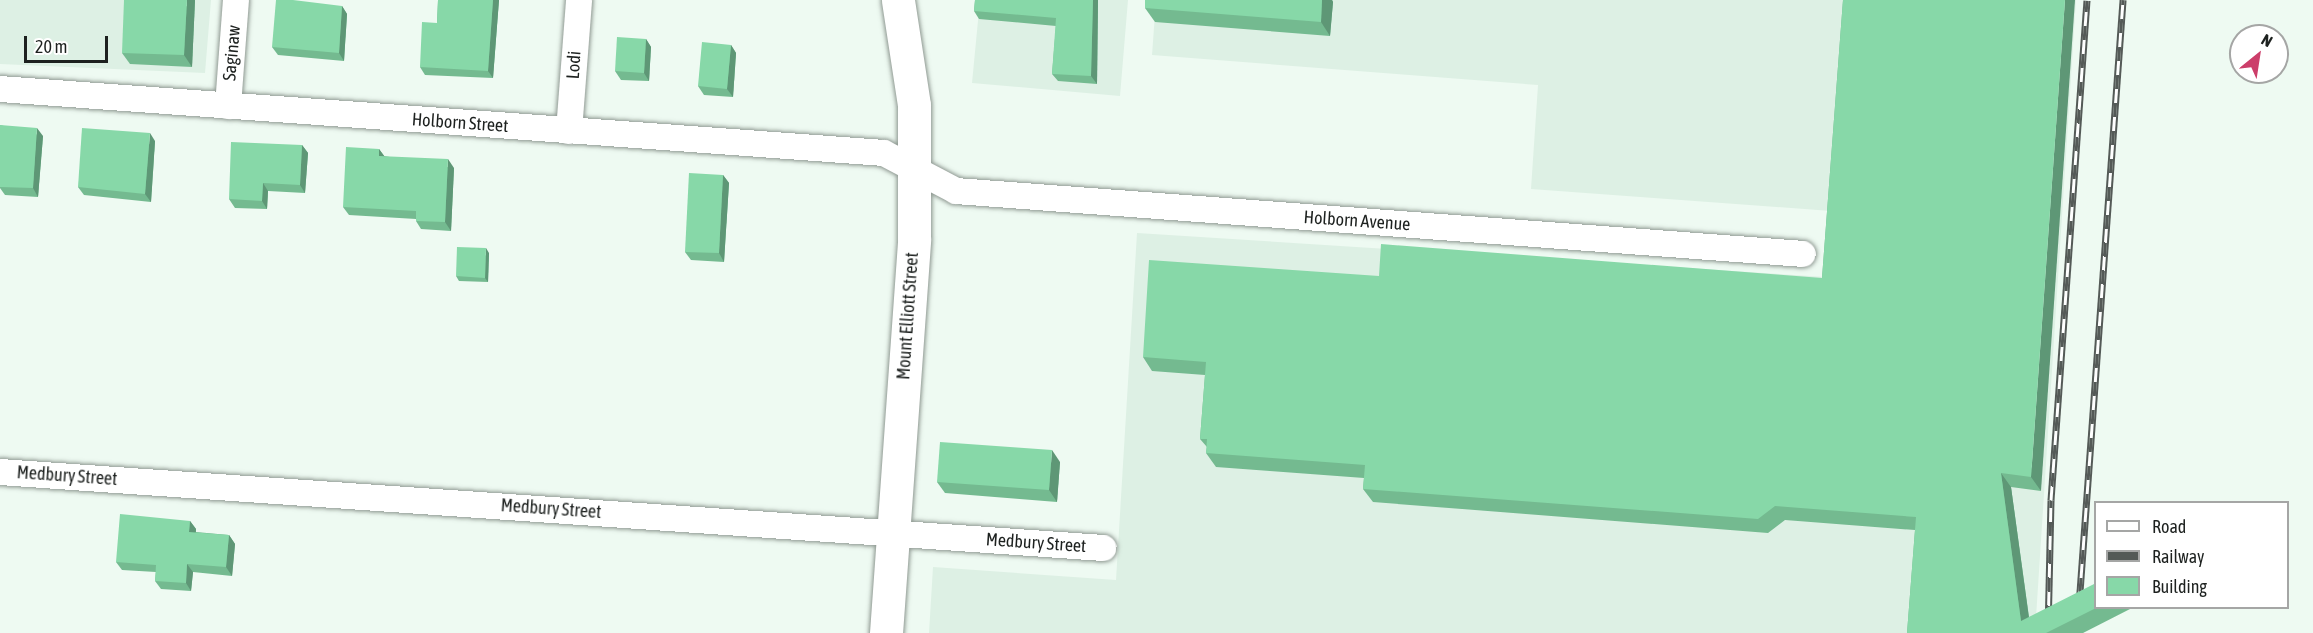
<!DOCTYPE html>
<style>
body{margin:0}
#map{position:relative;width:2313px;height:633px;overflow:hidden;background:#eefaf2;font-family:"Asap Condensed",sans-serif}
div>[style]{position:absolute}
[style*='--x']{left:calc(var(--x)*1px);top:calc(var(--y)*1px);width:calc(var(--w)*1px);rotate:calc(var(--a)*1deg)}
.built>*{inset:0;background:#ddf0e4}
.roads{filter:drop-shadow(0 0 2px #909a93) drop-shadow(0 0 2px #909a93)}
.minor>*{height:26px;margin:-13px;padding:0 13px;transform-origin:13px;border-radius:13px;background:#fff}
.secondary>*{height:33px;margin:-16.5px;padding:0 16.5px;transform-origin:16.5px;border-radius:16.5px;background:#fff}
.rail>*{height:7px;margin-top:-3.5px;transform-origin:0;background:repeating-linear-gradient(90deg,#fff 0 14px,#545a57 0 28px);box-sizing:border-box;border-block:2px solid #545a57}
.wall>*{inset:0;background:#74ba90}
.shaded-wall>*{inset:0;background:#5e9776}
.building>*{inset:0;background:#87d8a8}
span{translate:-50% -50%;white-space:nowrap;text-align:center;line-height:1.15;-webkit-text-stroke:6px #fff;paint-order:stroke}
.street-label{font-size:18px;color:#1d211f}
.legend{position:absolute;left:2094px;top:501px;width:195px;height:108px;box-sizing:border-box;background:#fff;border:2px solid #a5a6a5;margin:0;padding:8px 10px;list-style:none;font-size:18px;color:#1d211f}
.legend li{display:flex;align-items:center;gap:12px;height:30px}
.legend b{width:30px;border:2px solid #a5a6a5}
.north{position:absolute;left:2229px;top:24px;width:60px;height:60px;box-sizing:border-box;background:#fff;border:2px solid #a5a6a5;border-radius:50%;rotate:30deg;font-size:16px;font-weight:700;line-height:24px;text-align:center;color:#1d211f}
.north::after{content:'';display:block;margin:auto;width:21px;height:27px;background:#cc3e6a;clip-path:polygon(50% 0,100% 100%,50% 72%,0 100%)}
.scale{position:absolute;left:24px;top:36px;width:84px;height:27px;box-sizing:border-box;border:3px solid #1d211f;border-top:0;padding-left:8px;font-size:18px;line-height:21px;white-space:nowrap;color:#1d211f;-webkit-text-stroke:4px #fff;paint-order:stroke}
</style>
<div id="map">
<div class="built">
<div style="clip-path:polygon(0 0,211px 0,205px 73px,0 64px)"></div>
<div style="clip-path:polygon(980px 0,1128px 0,1120px 96px,972px 83px)"></div>
<div style="clip-path:polygon(1156px 0,2076px 0,2035px 633px,929px 633px,933px 567px,1116px 580px,1137px 233px,1826px 277px,1831px 211px,1531px 189px,1538px 85px,1152px 55px)"></div>
</div>
<div class="roads">
<div class="minor">
<div style="--x:0;--y:89;--w:886;--a:4.14"></div>
<div style="--x:884;--y:153;--w:81;--a:27.8"></div>
<div style="--x:956;--y:191;--w:849;--a:4.25"></div>
<div style="--x:228;--y:106;--w:106;--a:-85.7"></div>
<div style="--x:569;--y:131;--w:131;--a:-85.6"></div>
<div style="--x:0;--y:472;--w:1106;--a:3.94"></div>
</div>
<div class="secondary">
<div style="--x:886;--y:633;--w:395;--a:-85.9"></div>
<div style="--x:914;--y:239;--w:134;--a:-90"></div>
<div style="--x:914;--y:105;--w:106;--a:-98.7"></div>
</div>
</div>
<div class="rail">
<div style="--x:2048;--y:633;--w:133;--a:-88.7"></div>
<div style="--x:2051;--y:500;--w:501;--a:-85.88"></div>
<div style="--x:2077;--y:633;--w:635;--a:-85.84"></div>
</div>
<div class="wall">
<div style="clip-path:polygon(195px 0,192px 67px,130px 64px,122px 53px)"></div>
<div style="clip-path:polygon(438px 0,499px 0,493px 78px,425px 75px,420px 67px,437px 23px)"></div>
<div style="clip-path:polygon(975px 0,1098px 0,1097px 84px,1058px 81px,1052px 74px,1056px 26px,979px 19px,974px 11px)"></div>
<div style="clip-path:polygon(1322px 0,1332px 0,1333px 2px,1330px 36px,1155px 22px,1145px 8px)"></div>
<div style="clip-path:polygon(1843px 0,2041px 491px,2011px 487px,2029px 617px,2096px 608px,2132px 608px,2083px 633px,1907px 633px,1915px 530px,1785px 520px,1768px 533px,1373px 502px,1363px 489px,1364px 478px,1216px 467px,1206px 453px,1207px 447px,1200px 439px,1205px 375px,1152px 371px,1143px 357px,1822px 278px)"></div>
<div style="clip-path:polygon(342px 6px,347px 14px,344px 61px,278px 55px,272px 47px)"></div>
<div style="clip-path:polygon(646px 39px,651px 47px,649px 81px,621px 80px,615px 71px)"></div>
<div style="clip-path:polygon(731px 45px,736px 53px,733px 97px,704px 95px,698px 86px)"></div>
<div style="clip-path:polygon(0 125px,43px 136px,38px 197px,5px 195px,0 188px)"></div>
<div style="clip-path:polygon(155px 141px,151px 202px,84px 195px,78px 187px)"></div>
<div style="clip-path:polygon(302px 145px,308px 153px,305px 193px,268px 191px,267px 209px,235px 208px,229px 199px)"></div>
<div style="clip-path:polygon(379px 149px,384px 156px,454px 168px,451px 231px,421px 229px,416px 221px,416px 219px,349px 215px,343px 207px)"></div>
<div style="clip-path:polygon(723px 175px,729px 183px,724px 262px,691px 260px,685px 252px)"></div>
<div style="clip-path:polygon(489px 253px,488px 282px,459px 281px,456px 276px)"></div>
<div style="clip-path:polygon(1060px 462px,1057px 502px,945px 493px,937px 482px)"></div>
<div style="clip-path:polygon(190px 521px,196px 529px,196px 532px,229px 535px,235px 544px,232px 576px,193px 572px,191px 591px,161px 589px,155px 581px,156px 572px,122px 570px,116px 562px)"></div>
</div>
<div class="shaded-wall">
<div style="clip-path:polygon(187px 0,195px 0,192px 67px,184px 55px)"></div>
<div style="clip-path:polygon(493px 0,499px 0,493px 78px,488px 71px)"></div>
<div style="clip-path:polygon(1093px 0,1098px 0,1097px 84px,1091px 76px)"></div>
<div style="clip-path:polygon(1322px 0,1332px 0,1333px 2px,1330px 36px,1321px 22px)"></div>
<div style="clip-path:polygon(2065px 0,2075px 0,2041px 491px,2031px 477px)"></div>
<div style="clip-path:polygon(342px 6px,347px 14px,344px 61px,339px 53px)"></div>
<div style="clip-path:polygon(646px 39px,651px 47px,649px 81px,644px 73px)"></div>
<div style="clip-path:polygon(731px 45px,736px 53px,733px 97px,727px 89px)"></div>
<div style="clip-path:polygon(37px 128px,43px 136px,38px 197px,33px 188px)"></div>
<div style="clip-path:polygon(150px 133px,155px 141px,151px 202px,145px 194px)"></div>
<div style="clip-path:polygon(302px 145px,308px 153px,305px 193px,300px 185px)"></div>
<div style="clip-path:polygon(379px 149px,385px 157px,379px 156px)"></div>
<div style="clip-path:polygon(448px 159px,454px 168px,451px 231px,445px 222px)"></div>
<div style="clip-path:polygon(723px 175px,729px 183px,724px 262px,719px 253px)"></div>
<div style="clip-path:polygon(263px 183px,268px 191px,267px 209px,262px 201px)"></div>
<div style="clip-path:polygon(486px 248px,489px 253px,488px 282px,485px 278px)"></div>
<div style="clip-path:polygon(1052px 450px,1060px 462px,1057px 502px,1049px 490px)"></div>
<div style="clip-path:polygon(2001px 473px,2011px 487px,2031px 633px,2021px 621px)"></div>
<div style="clip-path:polygon(190px 521px,196px 529px,195px 540px,189px 532px)"></div>
<div style="clip-path:polygon(229px 535px,235px 544px,232px 576px,226px 567px)"></div>
<div style="clip-path:polygon(187px 564px,193px 572px,191px 591px,186px 583px)"></div>
</div>
<div class="building">
<div style="clip-path:polygon(124px 0,187px 0,184px 55px,122px 53px)"></div>
<div style="clip-path:polygon(276px 0,293px 0,342px 6px,339px 53px,272px 47px)"></div>
<div style="clip-path:polygon(438px 0,493px 0,488px 71px,420px 67px,422px 22px,437px 23px)"></div>
<div style="clip-path:polygon(975px 0,1093px 0,1091px 76px,1052px 74px,1056px 18px,974px 11px)"></div>
<div style="clip-path:polygon(1145px 0,1322px 0,1321px 22px,1145px 8px)"></div>
<div style="clip-path:polygon(1843px 0,2065px 0,2031px 477px,2001px 473px,2021px 621px,2096px 583px,2096px 608px,2046px 633px,1907px 633px,1916px 517px,1775px 506px,1758px 519px,1363px 489px,1365px 465px,1206px 453px,1207px 439px,1200px 439px,1206px 362px,1143px 357px,1149px 260px,1379px 276px,1381px 244px,1822px 278px)"></div>
<div style="clip-path:polygon(617px 37px,646px 39px,644px 73px,615px 71px)"></div>
<div style="clip-path:polygon(702px 42px,731px 45px,727px 89px,698px 86px)"></div>
<div style="clip-path:polygon(0 125px,37px 128px,33px 188px,0 187px)"></div>
<div style="clip-path:polygon(82px 128px,150px 133px,145px 194px,78px 187px)"></div>
<div style="clip-path:polygon(231px 142px,302px 145px,300px 185px,263px 183px,262px 201px,229px 199px)"></div>
<div style="clip-path:polygon(346px 147px,379px 149px,379px 156px,448px 159px,445px 222px,416px 221px,416px 211px,343px 207px)"></div>
<div style="clip-path:polygon(689px 173px,723px 175px,719px 253px,685px 252px)"></div>
<div style="clip-path:polygon(457px 247px,486px 248px,485px 278px,456px 276px)"></div>
<div style="clip-path:polygon(940px 442px,1052px 450px,1049px 490px,937px 482px)"></div>
<div style="clip-path:polygon(120px 514px,190px 521px,189px 532px,229px 535px,226px 567px,187px 564px,186px 583px,155px 581px,156px 565px,116px 562px)"></div>
</div>
<div class="street-label">
<span style="left:232px;top:53px;rotate:-85deg">Saginaw</span>
<span style="left:574px;top:65px;rotate:-86deg">Lodi</span>
<span style="left:460px;top:123px;rotate:4deg">Holborn Street</span>
<span style="left:1357px;top:221px;rotate:4deg">Holborn Avenue</span>
<span style="left:908px;top:316px;rotate:-86deg">Mount Elliott Street</span>
<span style="left:67px;top:476px;rotate:4deg">Medbury Street</span>
<span style="left:551px;top:509px;rotate:4deg">Medbury Street</span>
<span style="left:1036px;top:543px;rotate:4deg">Medbury Street</span>
</div>
<ul class="legend">
<li><b style="height:8px;background:#fff"></b>Road</li>
<li><b style="height:8px;background:#545a57"></b>Railway</li>
<li><b style="height:16px;background:#87d8a8"></b>Building</li>
</ul>
<div class="north">N</div>
<div class="scale">20 m</div>
</div>
